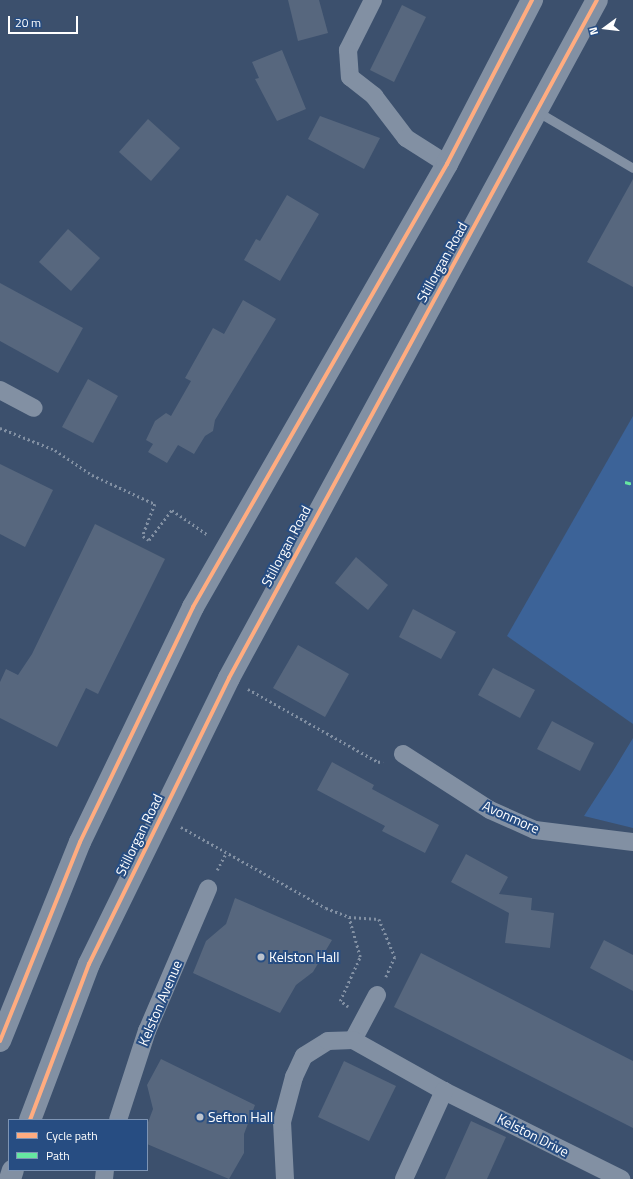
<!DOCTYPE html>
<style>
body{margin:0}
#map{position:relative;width:633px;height:1179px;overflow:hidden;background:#3c506d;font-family:"Titillium Web",sans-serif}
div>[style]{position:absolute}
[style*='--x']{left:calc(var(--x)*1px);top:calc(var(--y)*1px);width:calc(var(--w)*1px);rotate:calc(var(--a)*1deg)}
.green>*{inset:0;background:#3c6398}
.building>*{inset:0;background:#57677e}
.path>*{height:2.5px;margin-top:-1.25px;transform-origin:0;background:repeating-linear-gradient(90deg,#8290a3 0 2px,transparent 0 5px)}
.lane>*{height:9px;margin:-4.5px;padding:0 4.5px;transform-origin:4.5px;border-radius:4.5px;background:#8290a3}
.street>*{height:18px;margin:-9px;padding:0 9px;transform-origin:9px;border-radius:9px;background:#8290a3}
.highway>*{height:22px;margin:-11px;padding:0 11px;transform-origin:11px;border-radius:11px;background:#8290a3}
.quiet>*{height:3px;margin-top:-1.5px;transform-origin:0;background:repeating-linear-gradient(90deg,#66e7a1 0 6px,transparent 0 9px)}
.cycleway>*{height:4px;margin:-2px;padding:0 2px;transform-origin:2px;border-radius:2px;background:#ffac80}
.dots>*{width:11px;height:11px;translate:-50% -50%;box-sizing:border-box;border:2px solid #274d82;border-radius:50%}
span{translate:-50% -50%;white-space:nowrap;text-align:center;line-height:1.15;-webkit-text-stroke:4px #274d82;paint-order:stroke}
.street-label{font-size:14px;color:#fff}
.poi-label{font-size:14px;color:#fff}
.left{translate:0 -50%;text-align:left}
.legend{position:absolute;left:8px;top:1119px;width:140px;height:52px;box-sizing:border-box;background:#274d82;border:1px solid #7d94b4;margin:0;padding:5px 7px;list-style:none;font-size:12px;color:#fff}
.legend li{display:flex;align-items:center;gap:8px;height:20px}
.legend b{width:20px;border:1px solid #7d94b4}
.north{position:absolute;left:585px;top:8px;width:40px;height:40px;-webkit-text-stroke:3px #274d82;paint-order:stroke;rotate:255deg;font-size:11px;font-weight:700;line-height:16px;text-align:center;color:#fff}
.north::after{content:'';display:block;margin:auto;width:14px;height:18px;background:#fff;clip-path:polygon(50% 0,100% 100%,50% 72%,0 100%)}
.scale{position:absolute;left:8px;top:16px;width:70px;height:18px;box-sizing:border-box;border:2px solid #fff;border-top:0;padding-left:5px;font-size:12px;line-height:14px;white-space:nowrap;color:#fff;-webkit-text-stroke:3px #274d82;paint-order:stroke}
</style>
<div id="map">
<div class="green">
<div style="clip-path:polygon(633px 416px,633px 724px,507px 636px)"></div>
<div style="clip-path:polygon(633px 738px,633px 828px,584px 816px,613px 771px)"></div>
</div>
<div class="building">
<div style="clip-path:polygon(288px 0,319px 0,328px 33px,298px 41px)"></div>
<div style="clip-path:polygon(402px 5px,426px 17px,394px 82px,370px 70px)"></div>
<div style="clip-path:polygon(282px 50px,306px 109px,277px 121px,255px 79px,259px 78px,252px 62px)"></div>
<div style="clip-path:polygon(320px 116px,380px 138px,364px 169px,308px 139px)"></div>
<div style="clip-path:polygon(148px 119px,180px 148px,151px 181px,119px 152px)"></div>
<div style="clip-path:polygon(633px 179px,633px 287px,587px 262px)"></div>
<div style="clip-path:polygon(287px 195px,319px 214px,280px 281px,244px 260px,256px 239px,260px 241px)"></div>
<div style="clip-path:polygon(68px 229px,100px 258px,71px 291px,39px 262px)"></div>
<div style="clip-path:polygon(0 283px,83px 328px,58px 373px,0 341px)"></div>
<div style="clip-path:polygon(243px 300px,276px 319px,215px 420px,213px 431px,205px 436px,194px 454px,178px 445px,167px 463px,148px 452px,153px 444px,146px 440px,155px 421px,166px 413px,171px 416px,191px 381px,185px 378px,213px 328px,224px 334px)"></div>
<div style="clip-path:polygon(88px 379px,118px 396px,93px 443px,62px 427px)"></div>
<div style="clip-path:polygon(0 464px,53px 490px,25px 547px,0 534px)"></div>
<div style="clip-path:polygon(95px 524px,165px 559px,98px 694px,86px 688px,57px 747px,0 718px,0 682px,6px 669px,18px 675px,32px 654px)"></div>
<div style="clip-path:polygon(356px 557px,388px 585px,368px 610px,335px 583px)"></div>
<div style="clip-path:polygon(413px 609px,456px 632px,441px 659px,399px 637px)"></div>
<div style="clip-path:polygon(298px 645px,349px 674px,325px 717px,273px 688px)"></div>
<div style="clip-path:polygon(493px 668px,535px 690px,520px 718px,478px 695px)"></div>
<div style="clip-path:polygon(552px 721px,594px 743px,580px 771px,537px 749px)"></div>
<div style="clip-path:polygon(332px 762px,374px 785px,372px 789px,439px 825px,425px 853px,382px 831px,385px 826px,317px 790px)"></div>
<div style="clip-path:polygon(466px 854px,508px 877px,499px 894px,532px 898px,531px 910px,554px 913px,550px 948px,505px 943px,509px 913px,451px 882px)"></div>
<div style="clip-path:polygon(235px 898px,332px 940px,313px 972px,296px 985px,280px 1013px,193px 973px,206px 941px,226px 924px)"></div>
<div style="clip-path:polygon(604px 940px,633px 955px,633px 991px,590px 968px)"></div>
<div style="clip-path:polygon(421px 953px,633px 1061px,633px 1128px,394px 1007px)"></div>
<div style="clip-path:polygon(161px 1059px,255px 1105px,244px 1134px,244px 1153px,229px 1179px,147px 1144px,147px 1125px,153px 1109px,147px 1085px)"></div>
<div style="clip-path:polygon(344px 1061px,396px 1086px,369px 1141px,318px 1117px)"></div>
<div style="clip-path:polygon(471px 1121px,506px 1137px,487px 1179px,445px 1179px)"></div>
</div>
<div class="path">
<div style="--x:0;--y:428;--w:59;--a:21.8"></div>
<div style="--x:55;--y:450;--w:45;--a:34"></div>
<div style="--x:92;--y:475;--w:69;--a:24.7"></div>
<div style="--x:155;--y:504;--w:34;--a:111"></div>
<div style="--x:143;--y:536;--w:7;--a:34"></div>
<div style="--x:149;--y:540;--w:38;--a:-53"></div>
<div style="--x:172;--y:510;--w:44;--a:34.8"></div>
<div style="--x:248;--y:689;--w:149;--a:29.3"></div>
<div style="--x:378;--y:762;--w:5;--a:-11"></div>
<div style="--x:181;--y:827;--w:166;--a:29.2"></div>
<div style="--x:326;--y:908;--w:25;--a:21"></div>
<div style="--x:349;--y:917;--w:30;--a:4"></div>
<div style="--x:379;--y:919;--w:41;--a:67.2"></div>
<div style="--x:395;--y:957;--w:22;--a:114"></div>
<div style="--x:217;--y:870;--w:19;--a:-62"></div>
<div style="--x:348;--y:1007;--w:10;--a:-143"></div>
<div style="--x:340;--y:1001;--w:48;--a:-65.6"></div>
<div style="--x:360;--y:957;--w:41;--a:-105.8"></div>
</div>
<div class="lane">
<div style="--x:538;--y:112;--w:110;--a:30.5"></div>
</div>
<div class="street">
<div style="--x:373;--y:0;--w:56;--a:116.6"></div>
<div style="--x:348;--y:50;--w:27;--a:86"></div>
<div style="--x:350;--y:77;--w:31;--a:38"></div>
<div style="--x:374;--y:96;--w:53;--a:52.7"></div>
<div style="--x:406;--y:138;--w:49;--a:32.4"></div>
<div style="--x:0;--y:390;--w:38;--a:28"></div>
<div style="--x:403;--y:754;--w:103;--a:32.8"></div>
<div style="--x:490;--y:810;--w:49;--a:24"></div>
<div style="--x:535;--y:830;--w:99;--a:7"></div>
<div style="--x:353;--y:1040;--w:51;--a:-61.9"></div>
<div style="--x:118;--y:1120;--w:94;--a:-72"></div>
<div style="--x:147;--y:1031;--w:155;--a:-66.8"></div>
<div style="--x:104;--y:1179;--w:9;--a:-84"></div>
<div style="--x:285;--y:1179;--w:57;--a:-93"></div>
<div style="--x:282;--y:1122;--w:47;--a:-75.1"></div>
<div style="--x:294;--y:1077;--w:23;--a:-65"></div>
<div style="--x:304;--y:1056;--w:28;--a:-32"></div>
<div style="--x:328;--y:1041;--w:25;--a:-2"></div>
<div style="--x:353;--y:1040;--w:104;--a:29.3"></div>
<div style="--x:444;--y:1091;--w:198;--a:26.4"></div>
<div style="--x:404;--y:1179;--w:97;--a:-65.6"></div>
</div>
<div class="highway">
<div style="--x:0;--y:1041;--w:214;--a:-68.1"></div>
<div style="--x:80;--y:842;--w:261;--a:-64.3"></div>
<div style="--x:193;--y:607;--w:511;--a:-60.17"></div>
<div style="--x:447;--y:164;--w:185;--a:-62.6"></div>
<div style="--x:30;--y:1120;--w:167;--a:-69.3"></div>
<div style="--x:89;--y:964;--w:318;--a:-63.9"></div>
<div style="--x:229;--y:678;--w:771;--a:-61.51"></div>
<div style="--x:10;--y:1179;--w:9;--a:-72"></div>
</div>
<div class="quiet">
<div style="--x:625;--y:482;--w:8;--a:14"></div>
</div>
<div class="cycleway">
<div style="--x:0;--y:1041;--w:214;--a:-68.1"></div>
<div style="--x:80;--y:842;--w:261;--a:-64.3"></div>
<div style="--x:193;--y:607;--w:511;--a:-60.17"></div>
<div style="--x:447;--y:164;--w:185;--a:-62.6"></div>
<div style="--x:30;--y:1120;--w:167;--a:-69.3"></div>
<div style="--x:89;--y:964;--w:318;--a:-63.9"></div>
<div style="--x:229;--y:678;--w:771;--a:-61.51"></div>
</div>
<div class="dots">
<div style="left:261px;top:957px;background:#bbc2cc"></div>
<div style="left:200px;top:1117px;background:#bbc2cc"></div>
</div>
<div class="street-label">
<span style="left:442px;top:262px;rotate:-61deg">Stillorgan Road</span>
<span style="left:286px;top:546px;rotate:-62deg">Stillorgan Road</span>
<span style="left:511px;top:817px;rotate:24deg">Avonmore</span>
<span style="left:139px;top:835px;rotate:-64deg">Stillorgan Road</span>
<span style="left:160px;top:1003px;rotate:-67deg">Kelston Avenue</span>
<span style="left:533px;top:1135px;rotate:27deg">Kelston Drive</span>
</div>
<div class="poi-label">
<span class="left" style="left:269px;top:957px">Kelston Hall</span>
<span class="left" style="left:208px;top:1117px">Sefton Hall</span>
</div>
<ul class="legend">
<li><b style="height:5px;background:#ffac80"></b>Cycle path</li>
<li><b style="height:5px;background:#66e7a1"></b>Path</li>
</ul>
<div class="north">N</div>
<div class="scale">20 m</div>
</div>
